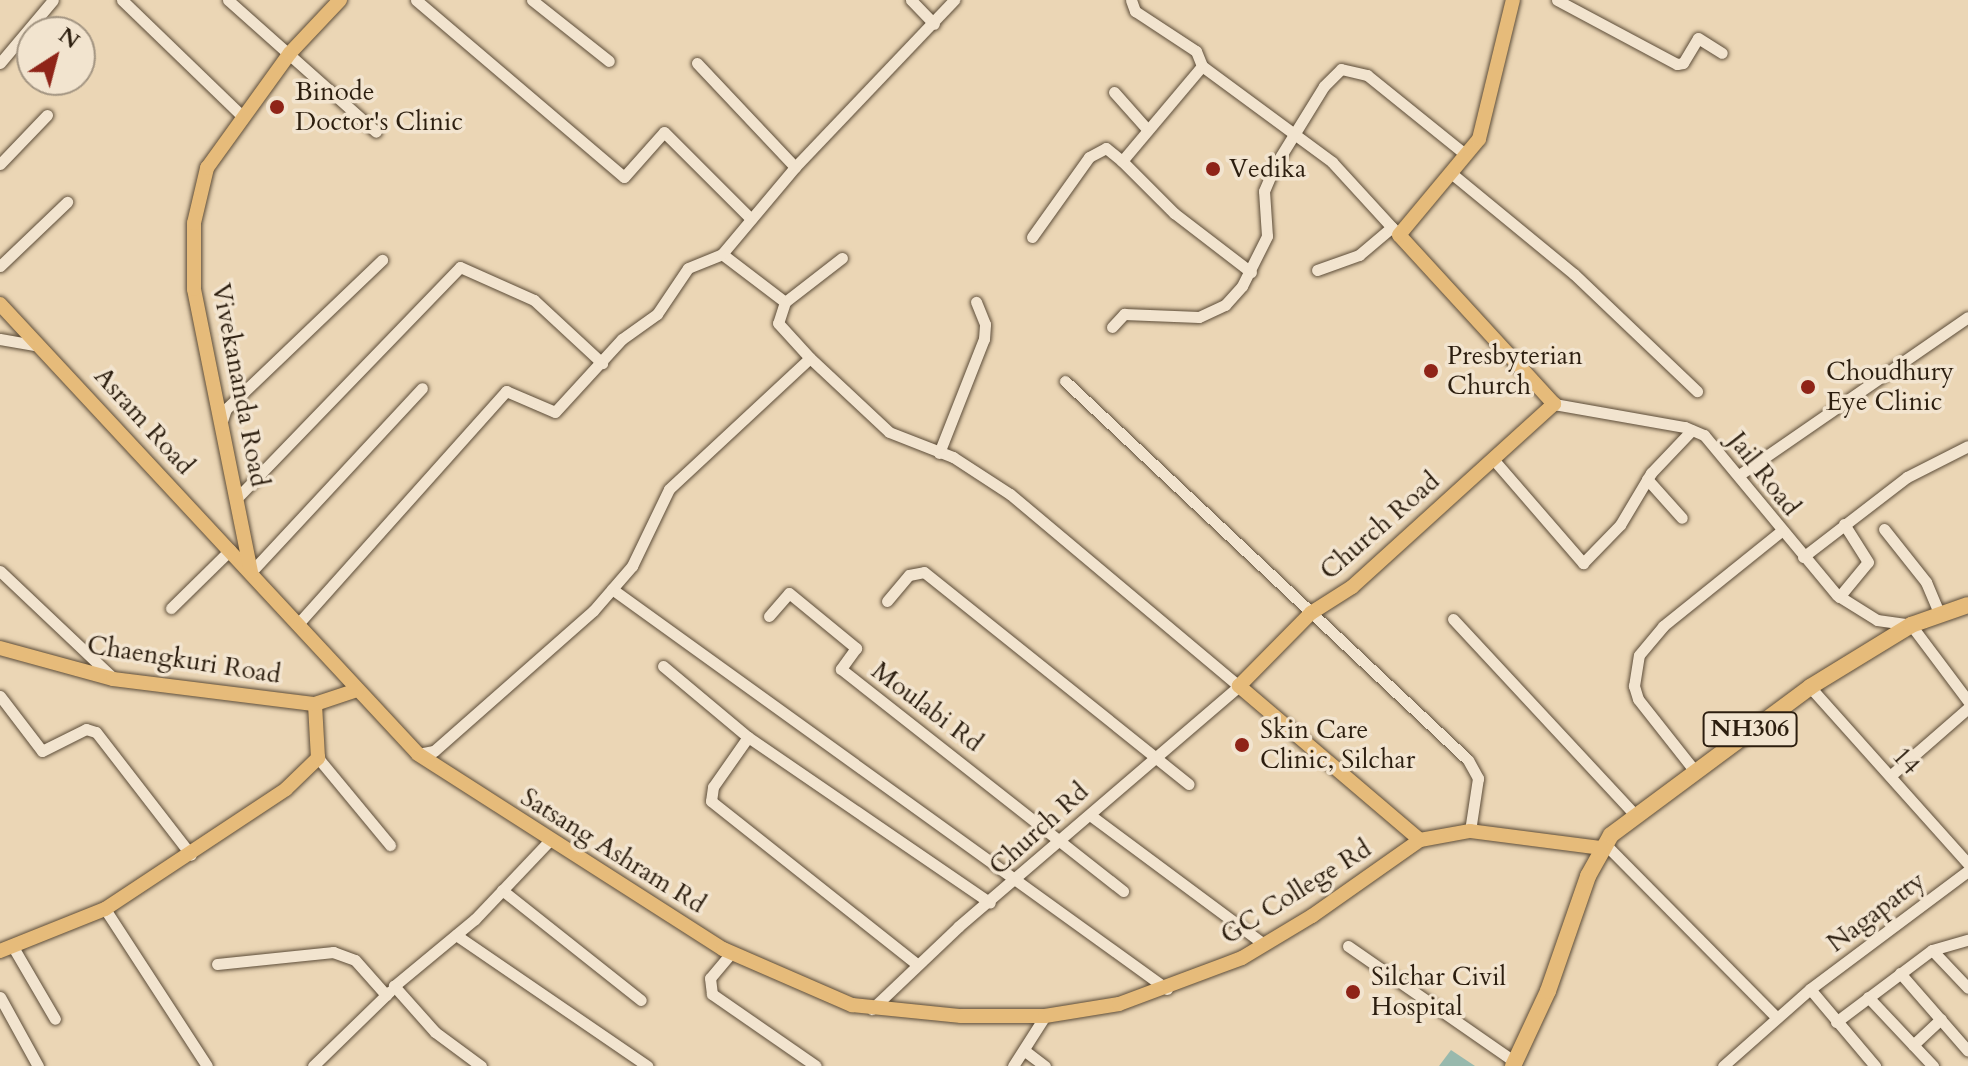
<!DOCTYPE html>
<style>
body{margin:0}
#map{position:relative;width:1968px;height:1066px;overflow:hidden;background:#ebd6b5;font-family:Cardo,serif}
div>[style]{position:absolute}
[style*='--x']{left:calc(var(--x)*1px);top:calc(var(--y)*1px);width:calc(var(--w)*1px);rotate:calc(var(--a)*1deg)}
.water>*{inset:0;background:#98b9ad}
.roads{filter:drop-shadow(0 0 2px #5c4c38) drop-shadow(0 0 2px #5c4c38)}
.minor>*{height:11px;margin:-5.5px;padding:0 5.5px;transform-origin:5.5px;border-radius:5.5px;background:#f2e4cf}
.major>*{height:14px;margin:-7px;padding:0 7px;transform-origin:7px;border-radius:7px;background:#e6bb7a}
.highway>*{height:16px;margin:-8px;padding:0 8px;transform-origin:8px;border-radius:8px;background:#e6bb7a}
.dots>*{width:22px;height:22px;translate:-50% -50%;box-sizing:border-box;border:4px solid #f2e4cf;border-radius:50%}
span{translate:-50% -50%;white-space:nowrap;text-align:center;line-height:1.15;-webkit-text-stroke:7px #f2e4cf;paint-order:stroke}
.shield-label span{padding:2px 6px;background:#f2e4cf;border:2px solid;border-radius:6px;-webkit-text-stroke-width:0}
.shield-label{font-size:24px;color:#2c1e0f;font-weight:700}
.poi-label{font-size:26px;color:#2c1e0f}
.left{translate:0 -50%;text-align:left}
.street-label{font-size:26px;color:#2c1e0f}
.north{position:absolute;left:16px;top:16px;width:80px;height:80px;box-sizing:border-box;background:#f2e4cf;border:2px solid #a39582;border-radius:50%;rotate:36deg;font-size:22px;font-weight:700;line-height:32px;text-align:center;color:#2c1e0f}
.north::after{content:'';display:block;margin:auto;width:28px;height:36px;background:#8f2418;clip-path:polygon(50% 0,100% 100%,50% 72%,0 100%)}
</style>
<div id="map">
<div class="water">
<div style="clip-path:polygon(1451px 1050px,1475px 1066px,1439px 1066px)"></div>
</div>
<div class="roads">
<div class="minor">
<div style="--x:122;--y:0;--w:168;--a:44"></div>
<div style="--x:228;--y:0;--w:198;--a:41.7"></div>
<div style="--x:416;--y:0;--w:273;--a:40.4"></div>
<div style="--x:624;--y:177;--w:60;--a:-48.4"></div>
<div style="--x:664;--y:132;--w:123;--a:45"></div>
<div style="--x:532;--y:0;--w:98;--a:38.4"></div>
<div style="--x:911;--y:0;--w:33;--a:46"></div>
<div style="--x:1131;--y:0;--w:12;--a:70"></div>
<div style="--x:1135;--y:11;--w:73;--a:33.3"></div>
<div style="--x:1196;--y:51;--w:16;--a:68"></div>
<div style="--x:1202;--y:66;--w:162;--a:36.4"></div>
<div style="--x:1332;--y:162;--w:99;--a:47.5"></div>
<div style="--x:1557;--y:0;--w:136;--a:28.1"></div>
<div style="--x:1677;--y:64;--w:6;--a:-9"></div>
<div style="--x:1683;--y:63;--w:29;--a:-59"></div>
<div style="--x:1698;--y:38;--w:28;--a:32"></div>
<div style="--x:0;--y:63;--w:82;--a:-49.9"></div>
<div style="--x:1114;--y:92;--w:50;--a:48.3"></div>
<div style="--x:1122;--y:161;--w:74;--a:45"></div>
<div style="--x:1174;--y:213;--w:97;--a:37.5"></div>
<div style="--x:0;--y:164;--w:68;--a:-46.2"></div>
<div style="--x:795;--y:167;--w:231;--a:-46.4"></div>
<div style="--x:1451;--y:173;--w:159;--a:39.4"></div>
<div style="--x:1574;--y:274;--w:170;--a:43.6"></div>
<div style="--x:1032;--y:237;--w:98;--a:-54.5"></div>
<div style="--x:1089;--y:157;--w:19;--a:-28"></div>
<div style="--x:1106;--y:148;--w:21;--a:39"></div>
<div style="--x:1122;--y:161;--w:124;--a:-49.9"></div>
<div style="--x:722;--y:254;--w:79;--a:37.3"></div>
<div style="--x:785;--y:302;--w:22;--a:108"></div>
<div style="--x:778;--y:323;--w:47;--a:47.6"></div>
<div style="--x:0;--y:266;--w:93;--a:-43.7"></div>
<div style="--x:1317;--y:270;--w:45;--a:-19.7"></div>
<div style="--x:1359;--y:255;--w:43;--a:-40.3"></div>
<div style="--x:785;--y:302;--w:72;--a:-37.7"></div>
<div style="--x:1112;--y:327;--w:18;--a:-47"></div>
<div style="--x:1124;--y:314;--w:75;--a:2.3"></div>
<div style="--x:1199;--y:317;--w:29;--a:-25"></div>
<div style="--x:1225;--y:305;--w:25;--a:-48"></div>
<div style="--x:1242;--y:286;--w:56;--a:-63.4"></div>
<div style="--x:1267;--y:236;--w:45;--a:-93.8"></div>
<div style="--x:1264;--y:191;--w:26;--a:-67"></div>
<div style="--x:1274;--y:167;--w:95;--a:-58.3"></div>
<div style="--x:1324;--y:86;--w:24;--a:-45"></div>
<div style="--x:1341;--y:69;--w:27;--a:13"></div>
<div style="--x:1367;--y:75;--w:127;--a:38.9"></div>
<div style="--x:0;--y:339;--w:41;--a:9.9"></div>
<div style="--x:1065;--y:381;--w:553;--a:43.24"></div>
<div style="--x:1468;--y:760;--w:21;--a:61"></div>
<div style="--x:1478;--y:778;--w:54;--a:98.6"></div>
<div style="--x:1554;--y:404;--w:133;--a:10"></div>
<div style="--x:1685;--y:427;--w:21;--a:23"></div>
<div style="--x:1704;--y:435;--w:208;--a:50.3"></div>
<div style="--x:1837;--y:595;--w:47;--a:32"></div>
<div style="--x:1877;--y:620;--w:34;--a:8"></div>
<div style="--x:1911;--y:625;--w:95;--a:53.1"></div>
<div style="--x:221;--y:424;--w:16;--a:-72"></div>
<div style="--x:226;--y:409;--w:216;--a:-43.7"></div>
<div style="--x:939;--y:453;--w:123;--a:-68.5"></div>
<div style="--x:984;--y:339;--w:15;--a:-86"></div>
<div style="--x:985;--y:324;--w:24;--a:-112"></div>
<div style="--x:1493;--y:459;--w:138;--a:49.1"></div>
<div style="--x:1583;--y:563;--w:53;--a:-45.8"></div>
<div style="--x:1620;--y:525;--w:61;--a:-59.2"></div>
<div style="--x:1651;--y:473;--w:59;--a:-46.4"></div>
<div style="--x:1739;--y:475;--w:278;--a:-34.6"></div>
<div style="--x:1647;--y:479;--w:52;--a:48.1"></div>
<div style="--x:237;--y:498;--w:321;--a:-46"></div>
<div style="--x:460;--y:267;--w:81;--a:24"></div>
<div style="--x:534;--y:300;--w:93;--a:42.8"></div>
<div style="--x:1884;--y:529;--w:68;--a:51.6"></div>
<div style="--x:1926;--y:582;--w:34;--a:67"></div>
<div style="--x:1803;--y:557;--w:131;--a:-37.6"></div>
<div style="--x:1907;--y:477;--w:68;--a:-26.9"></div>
<div style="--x:0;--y:571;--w:156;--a:43.4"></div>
<div style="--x:251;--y:572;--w:251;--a:-47.1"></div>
<div style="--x:612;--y:589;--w:684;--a:35.78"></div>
<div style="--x:1839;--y:597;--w:45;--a:-50.4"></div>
<div style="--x:1868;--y:562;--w:45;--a:-122.3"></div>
<div style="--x:887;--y:601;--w:34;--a:-50"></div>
<div style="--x:909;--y:575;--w:15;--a:-11"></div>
<div style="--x:924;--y:572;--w:339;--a:38.7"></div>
<div style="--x:171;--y:608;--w:83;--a:-44.5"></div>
<div style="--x:769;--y:616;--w:30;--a:-49"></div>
<div style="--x:789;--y:593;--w:87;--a:39.4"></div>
<div style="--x:856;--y:648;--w:26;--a:126"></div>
<div style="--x:841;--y:669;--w:359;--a:38.2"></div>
<div style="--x:1453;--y:619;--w:267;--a:47.1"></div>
<div style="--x:297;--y:625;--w:314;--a:-48.2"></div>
<div style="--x:506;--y:391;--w:53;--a:23.2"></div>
<div style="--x:555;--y:412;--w:99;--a:-47.5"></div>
<div style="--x:622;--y:339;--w:43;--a:-35.5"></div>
<div style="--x:657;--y:314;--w:55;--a:-56"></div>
<div style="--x:688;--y:268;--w:37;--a:-22"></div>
<div style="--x:722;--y:254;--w:114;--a:-50"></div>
<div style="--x:795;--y:167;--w:143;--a:-133.3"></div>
<div style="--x:663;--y:666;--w:111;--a:39.9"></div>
<div style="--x:748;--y:737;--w:293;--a:34.4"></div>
<div style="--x:1810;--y:687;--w:237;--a:48.2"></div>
<div style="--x:0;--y:696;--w:69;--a:52.6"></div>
<div style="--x:42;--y:751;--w:49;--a:-26.6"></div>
<div style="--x:86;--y:729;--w:10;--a:17"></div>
<div style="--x:96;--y:732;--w:155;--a:52.3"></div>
<div style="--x:748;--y:737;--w:61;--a:125"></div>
<div style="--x:713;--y:787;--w:14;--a:98"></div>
<div style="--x:711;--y:801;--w:263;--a:38.4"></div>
<div style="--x:418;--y:754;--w:16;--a:-11"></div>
<div style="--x:434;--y:751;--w:212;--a:-41.4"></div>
<div style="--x:593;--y:611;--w:60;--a:-49.1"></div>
<div style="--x:632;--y:566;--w:85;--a:-64.3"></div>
<div style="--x:669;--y:489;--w:192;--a:-42.9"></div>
<div style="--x:810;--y:358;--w:108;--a:43.1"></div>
<div style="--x:889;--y:432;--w:69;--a:21.3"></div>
<div style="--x:953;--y:457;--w:68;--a:33"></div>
<div style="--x:1010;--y:494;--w:299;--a:40"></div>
<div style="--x:1239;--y:686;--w:370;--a:139.4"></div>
<div style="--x:958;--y:927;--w:119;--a:136.4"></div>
<div style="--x:318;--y:758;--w:113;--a:50.4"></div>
<div style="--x:1694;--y:770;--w:90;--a:-128.3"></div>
<div style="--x:1638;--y:699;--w:14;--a:-107"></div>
<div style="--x:1634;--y:686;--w:31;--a:-81"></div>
<div style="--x:1639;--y:655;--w:38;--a:-50"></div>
<div style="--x:1663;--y:626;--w:151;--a:-38.8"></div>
<div style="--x:1890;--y:776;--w:103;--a:-41.1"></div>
<div style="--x:1090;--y:815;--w:217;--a:36.6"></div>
<div style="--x:1604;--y:843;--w:245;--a:45.3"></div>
<div style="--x:502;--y:890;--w:177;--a:38.4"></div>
<div style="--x:105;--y:909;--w:187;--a:57"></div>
<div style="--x:456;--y:935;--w:232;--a:34.4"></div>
<div style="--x:1348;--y:946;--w:203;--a:34.8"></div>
<div style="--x:13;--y:947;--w:83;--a:59.7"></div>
<div style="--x:1932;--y:950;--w:52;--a:46.5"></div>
<div style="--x:732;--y:952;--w:34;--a:130"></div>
<div style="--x:710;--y:978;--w:16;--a:83"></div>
<div style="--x:712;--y:994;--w:126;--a:34.7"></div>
<div style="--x:217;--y:964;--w:117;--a:-5.9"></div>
<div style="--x:333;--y:952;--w:23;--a:20"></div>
<div style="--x:355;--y:960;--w:47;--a:48.5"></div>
<div style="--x:1900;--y:973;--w:103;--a:48.9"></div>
<div style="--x:1810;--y:989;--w:101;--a:49.8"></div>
<div style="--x:0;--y:997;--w:79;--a:61.2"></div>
<div style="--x:1868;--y:997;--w:95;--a:46.7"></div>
<div style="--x:1836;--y:1022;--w:120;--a:-36.9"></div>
<div style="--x:1932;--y:950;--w:37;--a:-16"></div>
<div style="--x:1913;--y:1045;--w:38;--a:-43"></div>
<div style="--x:1025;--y:1051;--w:25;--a:37"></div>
<div style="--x:313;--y:1066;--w:107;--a:-44.2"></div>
<div style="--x:481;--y:1066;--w:57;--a:-143.5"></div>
<div style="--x:435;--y:1032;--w:62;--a:-131.7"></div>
<div style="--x:394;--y:986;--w:105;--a:-39.6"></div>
<div style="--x:475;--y:919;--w:108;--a:-46.5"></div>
<div style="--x:1013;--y:1066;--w:59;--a:-57.4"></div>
<div style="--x:1723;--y:1066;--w:116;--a:-41.5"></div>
<div style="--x:1810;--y:989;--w:197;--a:-36.8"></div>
</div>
<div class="major">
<div style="--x:0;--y:304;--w:614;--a:47.11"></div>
<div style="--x:418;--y:754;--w:362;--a:32.6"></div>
<div style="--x:723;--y:949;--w:141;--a:23.5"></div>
<div style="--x:852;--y:1005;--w:110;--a:5.8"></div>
<div style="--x:961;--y:1016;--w:84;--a:0"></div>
<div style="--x:1045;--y:1016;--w:75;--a:-9.2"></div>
<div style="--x:1119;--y:1004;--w:131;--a:-20.5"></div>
<div style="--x:1242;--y:958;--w:82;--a:-31"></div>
<div style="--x:1312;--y:916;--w:132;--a:-35.1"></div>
<div style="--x:1420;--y:840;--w:51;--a:-10.2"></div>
<div style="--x:1470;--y:831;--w:132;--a:7.4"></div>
<div style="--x:251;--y:572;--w:289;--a:-101.4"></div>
<div style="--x:194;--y:289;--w:66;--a:-90"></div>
<div style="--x:194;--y:223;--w:57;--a:-76.7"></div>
<div style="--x:207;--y:168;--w:142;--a:-54.2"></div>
<div style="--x:290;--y:53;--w:73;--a:-46.7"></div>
<div style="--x:0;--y:648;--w:117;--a:15.3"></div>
<div style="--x:113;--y:679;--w:204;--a:7.1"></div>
<div style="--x:1420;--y:840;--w:238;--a:-139.6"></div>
<div style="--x:1239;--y:686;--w:103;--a:-45.4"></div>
<div style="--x:1311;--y:613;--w:49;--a:-32.4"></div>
<div style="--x:1352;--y:587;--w:273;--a:-42.2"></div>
<div style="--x:1554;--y:404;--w:229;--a:-132.5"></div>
<div style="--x:1399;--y:235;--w:125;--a:-50.2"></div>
<div style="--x:1479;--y:139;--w:143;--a:-76.3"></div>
<div style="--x:0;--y:951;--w:113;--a:-21.8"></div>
<div style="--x:105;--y:909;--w:217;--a:-33.5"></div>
<div style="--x:286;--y:789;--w:45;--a:-44.1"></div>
<div style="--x:318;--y:758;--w:54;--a:-93.2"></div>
<div style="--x:315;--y:704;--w:44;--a:-18.4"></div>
</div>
<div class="highway">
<div style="--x:1513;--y:1066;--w:83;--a:-65"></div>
<div style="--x:1548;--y:991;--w:122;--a:-70.8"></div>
<div style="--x:1588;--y:876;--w:47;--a:-60.7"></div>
<div style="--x:1611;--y:835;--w:248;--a:-36.6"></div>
<div style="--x:1810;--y:687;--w:119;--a:-31.5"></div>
<div style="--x:1911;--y:625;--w:60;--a:-19.3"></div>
</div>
</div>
<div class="dots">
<div style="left:277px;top:107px;background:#8f2418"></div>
<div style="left:1213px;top:169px;background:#8f2418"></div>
<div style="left:1431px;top:371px;background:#8f2418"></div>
<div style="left:1808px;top:387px;background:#8f2418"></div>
<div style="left:1242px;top:745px;background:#8f2418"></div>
<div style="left:1353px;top:992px;background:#8f2418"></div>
</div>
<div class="shield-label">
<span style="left:1750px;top:729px">NH306</span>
</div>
<div class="poi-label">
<span class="left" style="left:295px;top:107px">Binode<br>Doctor's Clinic</span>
<span class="left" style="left:1229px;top:169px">Vedika</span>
<span class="left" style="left:1447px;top:371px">Presbyterian<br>Church</span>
<span class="left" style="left:1826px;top:387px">Choudhury<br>Eye Clinic</span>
<span class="left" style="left:1260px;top:745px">Skin Care<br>Clinic, Silchar</span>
<span class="left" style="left:1371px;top:992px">Silchar Civil<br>Hospital</span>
</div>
<div class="street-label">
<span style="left:240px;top:385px;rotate:79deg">Vivekananda Road</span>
<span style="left:144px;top:421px;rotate:48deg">Asram Road</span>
<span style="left:1764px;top:474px;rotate:52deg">Jail Road</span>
<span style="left:1380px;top:526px;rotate:-41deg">Church Road</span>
<span style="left:184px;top:660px;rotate:9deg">Chaengkuri Road</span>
<span style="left:927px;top:707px;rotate:37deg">Moulabi Rd</span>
<span style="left:1906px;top:761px;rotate:48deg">14</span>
<span style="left:1039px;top:829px;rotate:-42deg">Church Rd</span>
<span style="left:613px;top:851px;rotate:32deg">Satsang Ashram Rd</span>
<span style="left:1296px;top:892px;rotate:-32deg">GC College Rd</span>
<span style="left:1876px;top:912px;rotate:-37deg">Nagapatty</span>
</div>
<div class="north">N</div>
</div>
